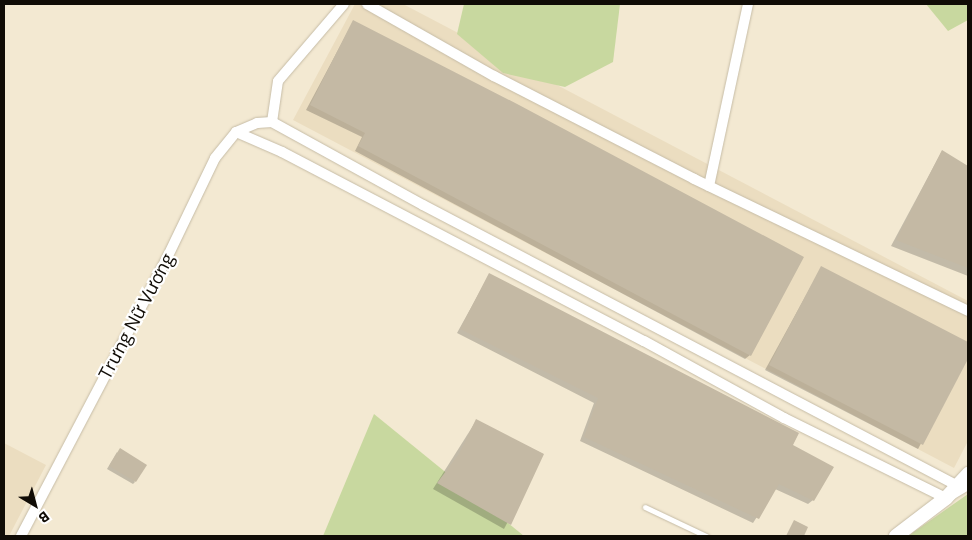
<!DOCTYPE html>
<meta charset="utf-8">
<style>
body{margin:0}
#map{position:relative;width:972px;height:540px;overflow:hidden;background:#f3e9d2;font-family:"Open Sans",sans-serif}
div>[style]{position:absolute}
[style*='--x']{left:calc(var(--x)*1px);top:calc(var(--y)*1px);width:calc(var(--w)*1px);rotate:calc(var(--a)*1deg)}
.built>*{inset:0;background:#ebddc0}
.green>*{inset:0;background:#c8d89f}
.shadow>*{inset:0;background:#0003}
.building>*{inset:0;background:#c4b9a4}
.roads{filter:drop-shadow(0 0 1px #c6bca6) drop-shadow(0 0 1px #c6bca6)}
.service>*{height:5px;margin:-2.5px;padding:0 2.5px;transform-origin:2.5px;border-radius:2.5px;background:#fff}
.minor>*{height:10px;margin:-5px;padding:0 5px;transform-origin:5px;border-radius:5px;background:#fff}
.secondary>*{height:14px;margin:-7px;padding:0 7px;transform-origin:7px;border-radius:7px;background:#fff}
span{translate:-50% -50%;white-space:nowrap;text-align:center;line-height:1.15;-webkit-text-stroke:4.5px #fff;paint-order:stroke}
.street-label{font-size:18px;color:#100c06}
.frame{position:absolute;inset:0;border:5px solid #100c06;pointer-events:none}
.north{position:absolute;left:10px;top:480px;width:50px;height:50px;-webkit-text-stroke:4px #fff;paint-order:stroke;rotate:143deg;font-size:14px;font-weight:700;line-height:20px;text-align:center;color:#100c06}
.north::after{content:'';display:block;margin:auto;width:18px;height:22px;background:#100c06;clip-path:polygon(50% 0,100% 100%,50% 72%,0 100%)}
</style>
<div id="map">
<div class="built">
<div style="clip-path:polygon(355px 4px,403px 4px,968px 301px,968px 441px,954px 468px,293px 120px)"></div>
<div style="clip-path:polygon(4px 443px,46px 465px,9px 536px,4px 536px)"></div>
</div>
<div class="green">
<div style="clip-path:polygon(464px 4px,620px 4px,613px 62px,565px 87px,503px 73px,457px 34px)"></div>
<div style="clip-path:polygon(926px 4px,968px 4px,968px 20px,948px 31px)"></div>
<div style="clip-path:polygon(374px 414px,524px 536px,323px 536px)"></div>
<div style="clip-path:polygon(968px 494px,968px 536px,908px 536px)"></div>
</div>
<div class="shadow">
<div style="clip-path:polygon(353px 22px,750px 355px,745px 359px,355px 151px,362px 137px,306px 110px)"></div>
<div style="clip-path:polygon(942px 151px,968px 167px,968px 276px,891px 246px)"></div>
<div style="clip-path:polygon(821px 268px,968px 344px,968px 357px,918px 449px,765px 370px)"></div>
<div style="clip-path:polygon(489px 275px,813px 500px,808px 504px,775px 489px,753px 523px,580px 441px,594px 403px,457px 333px)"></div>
<div style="clip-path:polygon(476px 421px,543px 454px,504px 529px,433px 489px)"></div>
<div style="clip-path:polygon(117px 452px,135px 482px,133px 484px,107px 469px)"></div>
</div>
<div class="building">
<div style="clip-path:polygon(353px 20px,519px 105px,804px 257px,751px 356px,358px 146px,365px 133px,310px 105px)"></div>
<div style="clip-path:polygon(942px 150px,968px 166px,968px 268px,896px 240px)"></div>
<div style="clip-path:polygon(821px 266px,968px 342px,968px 359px,923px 445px,769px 365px)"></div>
<div style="clip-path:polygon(489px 273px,799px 433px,793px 445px,834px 467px,814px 501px,779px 484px,759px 519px,584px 437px,598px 398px,460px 329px)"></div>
<div style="clip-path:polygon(476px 419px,544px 454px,511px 525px,437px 483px,459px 454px)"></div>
<div style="clip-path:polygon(120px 448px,147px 465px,136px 482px,109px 466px)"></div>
<div style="clip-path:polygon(794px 520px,808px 527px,804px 536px,786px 536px)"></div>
</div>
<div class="roads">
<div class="service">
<div style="--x:645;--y:507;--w:68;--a:25.4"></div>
</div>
<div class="minor">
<div style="--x:367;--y:4;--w:146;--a:29.6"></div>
<div style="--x:494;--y:76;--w:225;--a:27.2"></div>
<div style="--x:694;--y:179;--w:304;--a:25.7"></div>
<div style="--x:272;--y:122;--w:172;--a:28.8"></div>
<div style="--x:423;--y:205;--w:604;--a:27.71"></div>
<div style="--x:272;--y:122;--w:41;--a:-81.7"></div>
<div style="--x:278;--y:81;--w:101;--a:-49.4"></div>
<div style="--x:236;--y:132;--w:50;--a:23.5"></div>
<div style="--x:282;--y:152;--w:408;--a:27.6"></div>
<div style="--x:644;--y:341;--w:160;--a:28.8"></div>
<div style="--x:784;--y:418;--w:181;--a:26.3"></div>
<div style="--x:946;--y:498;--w:26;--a:-31"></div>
<div style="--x:709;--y:186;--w:186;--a:-77.9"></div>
<div style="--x:21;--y:536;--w:310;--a:-62.3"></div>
<div style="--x:165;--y:262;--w:115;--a:-64.3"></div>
<div style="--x:215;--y:158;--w:33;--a:-51"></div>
<div style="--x:236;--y:132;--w:23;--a:-23"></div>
<div style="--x:257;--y:123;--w:15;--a:-4"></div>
</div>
<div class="secondary">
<div style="--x:896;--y:536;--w:63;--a:-37.2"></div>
<div style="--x:946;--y:498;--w:33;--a:-47"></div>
</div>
</div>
<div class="street-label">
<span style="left:136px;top:316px;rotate:-62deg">Trưng Nữ Vương</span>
</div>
<div class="frame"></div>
<div class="north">B</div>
</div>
